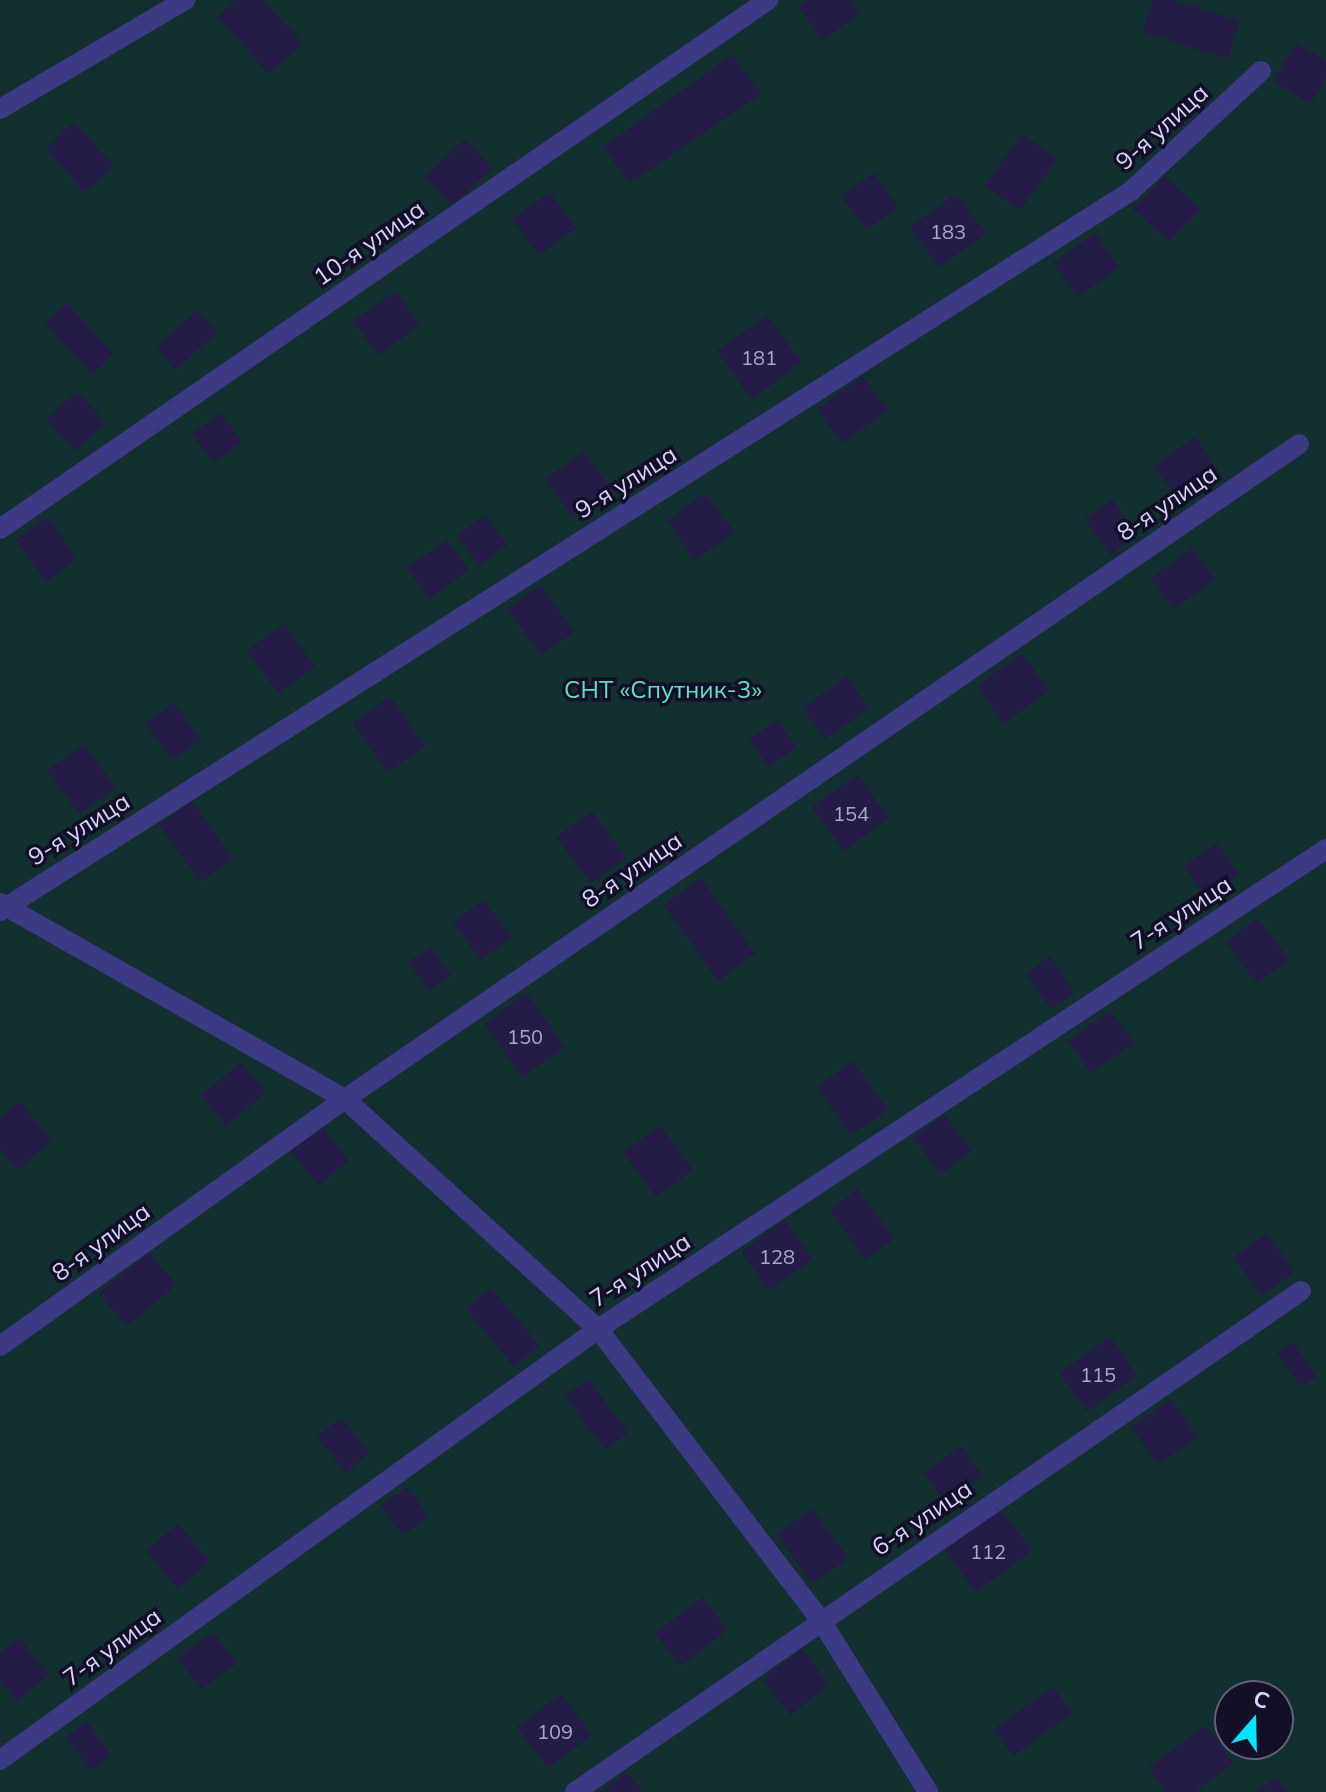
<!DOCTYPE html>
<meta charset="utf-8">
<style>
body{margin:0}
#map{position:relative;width:1326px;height:1792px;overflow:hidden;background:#130f26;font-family:Mulish,sans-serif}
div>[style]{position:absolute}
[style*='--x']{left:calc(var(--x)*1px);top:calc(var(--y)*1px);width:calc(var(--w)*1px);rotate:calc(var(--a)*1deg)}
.green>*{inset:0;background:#12302f}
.building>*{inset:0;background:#241b47}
.street>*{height:20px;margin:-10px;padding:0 10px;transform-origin:10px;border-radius:10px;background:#3d3a85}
span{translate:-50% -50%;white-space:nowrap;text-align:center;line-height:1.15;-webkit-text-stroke:7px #130f26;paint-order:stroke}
.number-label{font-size:20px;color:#aca6d1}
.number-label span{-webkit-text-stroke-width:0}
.street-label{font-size:24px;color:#d9d4ff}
.park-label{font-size:24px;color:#5fe0c0}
.north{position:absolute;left:1214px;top:1680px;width:80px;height:80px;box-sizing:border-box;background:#130f26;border:2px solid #625e7d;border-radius:50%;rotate:20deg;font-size:22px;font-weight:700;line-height:32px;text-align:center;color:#d9d4ff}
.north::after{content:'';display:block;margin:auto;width:28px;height:36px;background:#00e5ff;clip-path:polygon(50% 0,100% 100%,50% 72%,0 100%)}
</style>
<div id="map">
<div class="green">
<div style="clip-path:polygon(evenodd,0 0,1326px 0,1326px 1792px,0 1792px,0 0,1230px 1696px,1278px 1696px,1278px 1744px,1230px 1744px,1230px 1696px)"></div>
</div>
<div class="building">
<div style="clip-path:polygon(236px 0,263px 0,303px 43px,269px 74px,218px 17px)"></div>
<div style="clip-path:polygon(807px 0,849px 0,859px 14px,823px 40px,798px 6px)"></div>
<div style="clip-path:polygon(1153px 0,1172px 0,1239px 21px,1228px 59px,1143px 32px)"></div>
<div style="clip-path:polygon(1297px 43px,1326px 61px,1326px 78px,1310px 104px,1273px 81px)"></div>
<div style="clip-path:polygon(732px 55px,761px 94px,630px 183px,603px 147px)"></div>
<div style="clip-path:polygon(74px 122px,114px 166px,85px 193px,46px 149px)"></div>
<div style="clip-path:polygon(1022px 134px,1057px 159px,1020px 210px,985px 186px)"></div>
<div style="clip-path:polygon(465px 139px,492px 169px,452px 205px,424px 177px)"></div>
<div style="clip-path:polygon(874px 173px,898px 207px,866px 230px,842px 196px)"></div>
<div style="clip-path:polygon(1165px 176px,1201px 209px,1169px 242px,1133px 209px)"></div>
<div style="clip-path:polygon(550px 192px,576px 228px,539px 255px,512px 219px)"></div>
<div style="clip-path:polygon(956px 194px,986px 234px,939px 267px,910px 227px)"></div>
<div style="clip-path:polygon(1095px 233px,1119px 267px,1078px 297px,1053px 263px)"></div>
<div style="clip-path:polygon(396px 291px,420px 325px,378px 355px,353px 321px)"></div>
<div style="clip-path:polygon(67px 303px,114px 354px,92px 374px,45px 323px)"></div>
<div style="clip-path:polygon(197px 310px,217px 332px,176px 370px,156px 347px)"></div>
<div style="clip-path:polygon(767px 315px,802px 363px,751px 399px,717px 351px)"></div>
<div style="clip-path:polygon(863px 376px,888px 410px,842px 443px,818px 409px)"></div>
<div style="clip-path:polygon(77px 392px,106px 423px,75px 451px,46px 420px)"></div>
<div style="clip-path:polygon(221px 413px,242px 443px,214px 463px,192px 434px)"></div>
<div style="clip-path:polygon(1195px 437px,1218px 470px,1178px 499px,1154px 466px)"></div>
<div style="clip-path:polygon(584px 452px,611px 488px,572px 516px,545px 479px)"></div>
<div style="clip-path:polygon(705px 493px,734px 532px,695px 560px,667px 521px)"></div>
<div style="clip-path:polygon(1112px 499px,1138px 535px,1110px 555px,1085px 519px)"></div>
<div style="clip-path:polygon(485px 515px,507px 545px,479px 566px,457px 535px)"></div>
<div style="clip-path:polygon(48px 517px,77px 559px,46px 582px,16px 540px)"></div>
<div style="clip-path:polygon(447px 540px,469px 570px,429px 599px,407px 568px)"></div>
<div style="clip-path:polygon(1192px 548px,1215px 579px,1174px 609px,1151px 578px)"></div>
<div style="clip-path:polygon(540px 585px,574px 632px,541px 655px,507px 609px)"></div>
<div style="clip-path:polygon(284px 624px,315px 667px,278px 693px,247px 650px)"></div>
<div style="clip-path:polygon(1022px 654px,1049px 691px,1003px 724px,977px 686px)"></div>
<div style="clip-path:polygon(847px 676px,869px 708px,825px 739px,803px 708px)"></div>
<div style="clip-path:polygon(390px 697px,425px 746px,388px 772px,353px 723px)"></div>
<div style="clip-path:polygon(174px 703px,201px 740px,172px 760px,146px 724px)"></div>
<div style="clip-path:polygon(777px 720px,797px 747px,769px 767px,749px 740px)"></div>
<div style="clip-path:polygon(84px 744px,116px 788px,79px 814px,47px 770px)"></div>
<div style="clip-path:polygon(858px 775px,889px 818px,844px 851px,812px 807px)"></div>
<div style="clip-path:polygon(192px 801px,233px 859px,200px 882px,159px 825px)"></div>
<div style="clip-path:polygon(592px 811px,626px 858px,591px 884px,556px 837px)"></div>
<div style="clip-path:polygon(1217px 843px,1239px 875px,1207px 898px,1184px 866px)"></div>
<div style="clip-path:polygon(701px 878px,755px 954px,718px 981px,664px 905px)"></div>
<div style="clip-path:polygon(484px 900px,512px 938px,480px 960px,453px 922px)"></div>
<div style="clip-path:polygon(1258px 918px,1289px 960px,1256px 983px,1226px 941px)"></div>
<div style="clip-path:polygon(431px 947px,451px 975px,429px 991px,409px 962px)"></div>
<div style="clip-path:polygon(1050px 956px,1075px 993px,1051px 1009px,1026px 974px)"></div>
<div style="clip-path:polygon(526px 993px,565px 1047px,522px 1077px,484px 1024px)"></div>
<div style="clip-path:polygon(1110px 1010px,1134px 1043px,1091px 1073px,1068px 1041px)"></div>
<div style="clip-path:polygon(853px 1061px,888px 1110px,851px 1135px,817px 1087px)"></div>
<div style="clip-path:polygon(241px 1063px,266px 1092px,226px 1126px,201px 1095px)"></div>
<div style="clip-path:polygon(20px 1102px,52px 1141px,17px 1170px,0 1149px,0 1119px)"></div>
<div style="clip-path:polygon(945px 1115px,972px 1151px,940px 1174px,913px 1137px)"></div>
<div style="clip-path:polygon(320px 1125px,349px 1160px,319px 1185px,289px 1150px)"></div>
<div style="clip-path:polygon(661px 1126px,693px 1170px,656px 1197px,623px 1152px)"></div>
<div style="clip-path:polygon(858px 1189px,894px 1239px,865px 1259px,830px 1210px)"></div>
<div style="clip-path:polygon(785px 1220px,813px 1259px,769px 1290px,741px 1252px)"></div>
<div style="clip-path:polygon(1267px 1233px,1294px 1272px,1261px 1296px,1234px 1257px)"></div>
<div style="clip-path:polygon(149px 1252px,176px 1285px,127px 1326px,99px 1293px)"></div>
<div style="clip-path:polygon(491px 1288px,539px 1345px,514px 1367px,466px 1308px)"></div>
<div style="clip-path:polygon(1110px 1337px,1137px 1375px,1087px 1411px,1059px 1373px)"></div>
<div style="clip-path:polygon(1293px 1342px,1316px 1376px,1301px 1387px,1277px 1353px)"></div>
<div style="clip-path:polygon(588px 1379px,628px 1433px,605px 1450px,565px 1396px)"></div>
<div style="clip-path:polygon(1171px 1399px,1197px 1437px,1158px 1465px,1131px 1427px)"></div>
<div style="clip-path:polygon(341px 1418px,370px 1453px,346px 1472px,317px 1437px)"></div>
<div style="clip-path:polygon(961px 1446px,982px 1476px,945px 1502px,924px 1473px)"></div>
<div style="clip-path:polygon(407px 1487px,429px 1516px,403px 1535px,381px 1506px)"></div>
<div style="clip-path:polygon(812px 1509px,848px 1558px,812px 1584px,777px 1534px)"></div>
<div style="clip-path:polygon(1001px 1509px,1032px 1551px,976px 1592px,945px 1550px)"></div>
<div style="clip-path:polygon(178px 1524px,210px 1562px,178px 1589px,146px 1550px)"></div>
<div style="clip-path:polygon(703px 1597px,727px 1630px,680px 1666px,655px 1633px)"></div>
<div style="clip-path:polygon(213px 1632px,237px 1663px,201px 1689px,178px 1658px)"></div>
<div style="clip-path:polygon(19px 1638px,49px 1675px,17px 1701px,0 1679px,0 1653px)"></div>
<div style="clip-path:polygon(802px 1649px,829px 1685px,790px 1715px,763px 1679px)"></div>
<div style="clip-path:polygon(1053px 1687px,1072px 1713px,1013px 1756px,994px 1729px)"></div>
<div style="clip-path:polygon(561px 1694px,592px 1735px,548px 1768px,517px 1727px)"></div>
<div style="clip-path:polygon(87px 1722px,111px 1755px,92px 1771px,66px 1737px)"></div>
<div style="clip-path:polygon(1206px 1725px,1234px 1763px,1194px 1792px,1166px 1792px,1149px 1767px)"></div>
<div style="clip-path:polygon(628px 1772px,643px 1792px,606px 1792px,604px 1790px)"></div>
<div style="clip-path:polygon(1277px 1777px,1287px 1792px,1255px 1792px)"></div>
</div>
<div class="street">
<div style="--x:0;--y:109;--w:215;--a:-30.5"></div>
<div style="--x:0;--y:529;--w:933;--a:-34.56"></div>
<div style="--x:0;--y:903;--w:397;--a:29.6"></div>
<div style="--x:345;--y:1099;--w:342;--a:42.3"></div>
<div style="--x:598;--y:1329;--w:365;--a:52.6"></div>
<div style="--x:820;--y:1619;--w:204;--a:58"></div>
<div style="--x:0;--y:911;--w:1341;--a:-32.48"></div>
<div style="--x:1131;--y:191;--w:177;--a:-42.7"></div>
<div style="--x:0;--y:1346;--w:424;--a:-35.6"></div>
<div style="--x:345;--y:1099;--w:1157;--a:-34.47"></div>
<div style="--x:0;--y:1760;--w:737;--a:-35.78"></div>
<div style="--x:598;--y:1329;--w:872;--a:-33.4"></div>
<div style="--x:575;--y:1792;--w:882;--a:-34.61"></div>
</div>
<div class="number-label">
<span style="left:948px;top:231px">183</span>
<span style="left:759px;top:357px">181</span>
<span style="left:851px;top:813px">154</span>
<span style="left:525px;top:1036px">150</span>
<span style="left:777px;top:1256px">128</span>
<span style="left:1098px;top:1374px">115</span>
<span style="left:988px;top:1551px">112</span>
<span style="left:555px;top:1731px">109</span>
</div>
<div class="street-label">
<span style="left:1162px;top:127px;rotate:-42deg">9-я улица</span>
<span style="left:369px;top:243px;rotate:-35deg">10-я улица</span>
<span style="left:626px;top:482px;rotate:-32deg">9-я улица</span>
<span style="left:1167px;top:503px;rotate:-34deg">8-я улица</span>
<span style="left:79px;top:829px;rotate:-32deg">9-я улица</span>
<span style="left:632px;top:870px;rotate:-34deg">8-я улица</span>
<span style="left:1181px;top:913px;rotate:-33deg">7-я улица</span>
<span style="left:101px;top:1242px;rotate:-36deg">8-я улица</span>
<span style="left:640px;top:1270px;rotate:-33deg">7-я улица</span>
<span style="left:922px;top:1518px;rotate:-34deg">6-я улица</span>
<span style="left:112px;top:1647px;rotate:-36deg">7-я улица</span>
</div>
<div class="park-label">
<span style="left:663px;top:690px">СНТ «Спутник-3»</span>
</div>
<div class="north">С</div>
</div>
